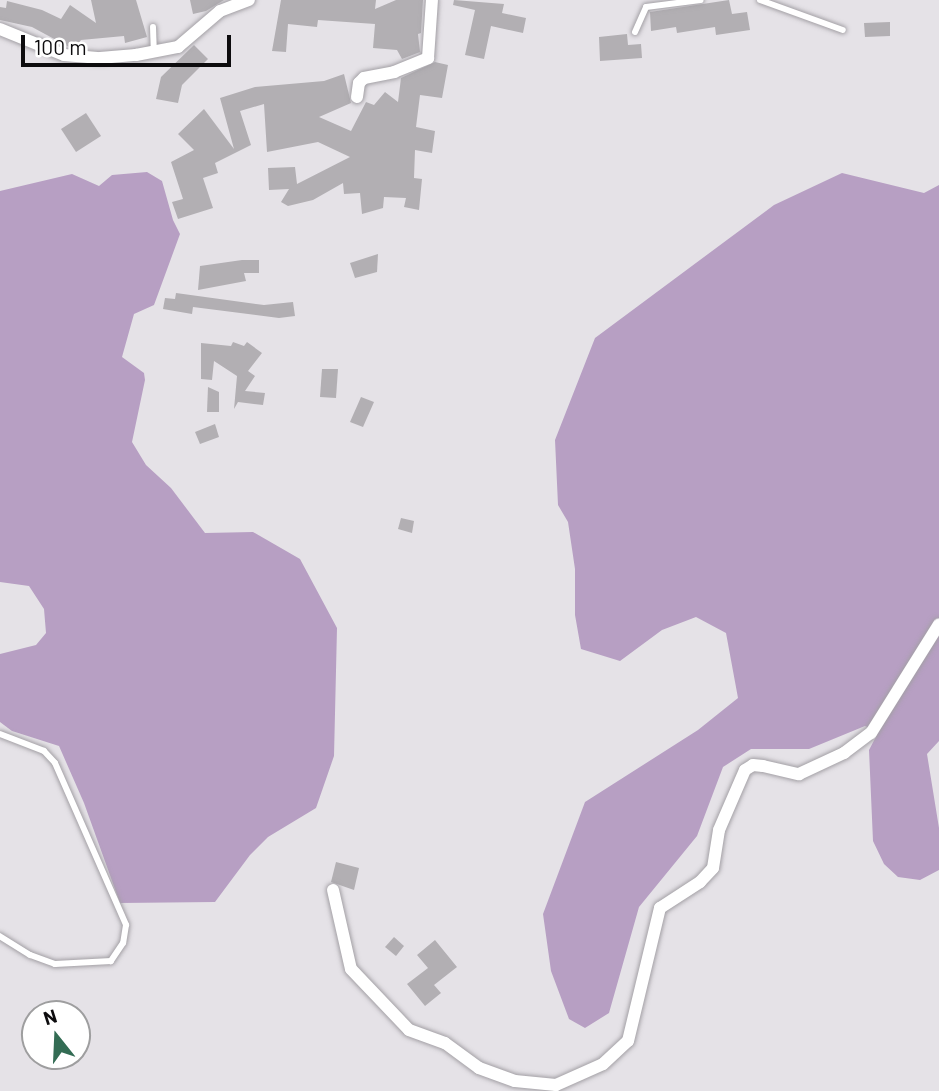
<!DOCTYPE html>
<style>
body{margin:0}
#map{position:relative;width:939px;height:1091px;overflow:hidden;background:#e5e2e7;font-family:Barlow,sans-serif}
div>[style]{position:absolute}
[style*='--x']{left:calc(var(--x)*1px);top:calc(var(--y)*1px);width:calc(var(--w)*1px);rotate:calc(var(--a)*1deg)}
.forest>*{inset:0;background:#b79fc3}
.building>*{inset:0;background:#b2afb3}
.roads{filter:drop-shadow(0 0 2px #a3a0a5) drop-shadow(0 0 2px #a3a0a5)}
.service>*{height:6px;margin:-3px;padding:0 3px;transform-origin:3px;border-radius:3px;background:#fff}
.minor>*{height:12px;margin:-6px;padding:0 6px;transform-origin:6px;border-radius:6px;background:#fff}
span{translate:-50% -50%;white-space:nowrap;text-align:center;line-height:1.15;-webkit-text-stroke:6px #fff;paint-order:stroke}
.north{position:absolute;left:21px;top:1000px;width:70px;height:70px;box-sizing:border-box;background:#fff;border:2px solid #9e9e9f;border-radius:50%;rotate:342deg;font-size:19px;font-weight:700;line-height:28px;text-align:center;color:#0d0c0e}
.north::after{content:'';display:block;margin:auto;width:24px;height:32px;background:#336c54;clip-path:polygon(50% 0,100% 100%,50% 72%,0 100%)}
.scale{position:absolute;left:21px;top:35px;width:210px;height:32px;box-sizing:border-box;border:4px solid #0d0c0e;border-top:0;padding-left:9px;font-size:21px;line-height:24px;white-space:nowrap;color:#0d0c0e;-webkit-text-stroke:5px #fff;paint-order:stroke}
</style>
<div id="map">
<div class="forest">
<div style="clip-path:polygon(147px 172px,162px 181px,173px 220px,180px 234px,154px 305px,134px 314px,122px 357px,144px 373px,145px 380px,132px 442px,146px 465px,171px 488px,205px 533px,253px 532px,300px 559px,337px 628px,334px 756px,316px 808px,268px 837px,250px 855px,215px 902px,120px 903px,84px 803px,59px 746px,12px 731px,0 722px,0 654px,36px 645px,46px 633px,44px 609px,29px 586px,0 582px,0 191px,72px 174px,99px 186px,112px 175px)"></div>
<div style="clip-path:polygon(842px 173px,924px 193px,939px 185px,939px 741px,927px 754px,939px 828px,939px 870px,920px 880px,898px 877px,884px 864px,873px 841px,869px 750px,879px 731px,865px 726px,809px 749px,751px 749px,723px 767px,697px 836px,639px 907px,609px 1013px,585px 1028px,569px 1019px,551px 971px,543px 914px,585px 802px,698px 730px,738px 698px,726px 633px,696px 617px,662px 630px,620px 661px,581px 649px,575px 615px,575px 569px,568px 522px,558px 505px,555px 440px,595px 338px,774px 205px)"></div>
</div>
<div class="building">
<div style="clip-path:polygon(91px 0,136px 0,147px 37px,125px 43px,124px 36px,81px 40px,76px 47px,69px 47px,32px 27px,0 20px,0 7px,6px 8px,7px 1px,42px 10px,61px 19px,70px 5px,96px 23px)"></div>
<div style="clip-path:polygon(190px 0,224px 0,206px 11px,193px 14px)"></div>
<div style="clip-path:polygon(281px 0,376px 0,375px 9px,396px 0,423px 0,421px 33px,418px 34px,420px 52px,402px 59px,397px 50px,373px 48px,375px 24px,318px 20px,317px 27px,288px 24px,286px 52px,272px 51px)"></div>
<div style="clip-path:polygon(454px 0,504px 4px,502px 13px,526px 18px,523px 33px,491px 26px,484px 59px,465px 55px,475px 10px,453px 5px)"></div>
<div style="clip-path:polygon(729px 0,732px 14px,747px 12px,750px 30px,716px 35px,715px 27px,677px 33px,676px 27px,651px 31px,650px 12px)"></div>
<div style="clip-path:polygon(890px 22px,890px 36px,865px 37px,864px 23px)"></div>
<div style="clip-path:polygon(627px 34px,628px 45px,641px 44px,642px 58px,600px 61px,599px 37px)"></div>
<div style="clip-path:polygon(194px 45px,208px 59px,182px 85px,178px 103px,156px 99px,161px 77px)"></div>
<div style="clip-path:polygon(435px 62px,448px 65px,442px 98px,420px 95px,416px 127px,435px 131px,432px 153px,415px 150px,414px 178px,422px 179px,419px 210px,404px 207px,406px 198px,384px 197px,383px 208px,362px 214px,360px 193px,344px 194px,343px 183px,313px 200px,288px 206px,281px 202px,289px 189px,269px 190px,268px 168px,295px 167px,297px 184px,350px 157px,318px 142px,267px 152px,264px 104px,240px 111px,251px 145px,215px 163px,218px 173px,203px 178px,213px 208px,178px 219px,172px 202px,183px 199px,171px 162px,194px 150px,178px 134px,204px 109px,234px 149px,220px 98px,255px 87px,324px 81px,344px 74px,351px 103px,319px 117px,351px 131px,366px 102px,374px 105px,385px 92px,398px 102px,401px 78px)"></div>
<div style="clip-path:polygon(86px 113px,101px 136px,76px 152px,61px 129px)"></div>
<div style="clip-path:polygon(378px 254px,377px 272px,355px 278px,350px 263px)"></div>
<div style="clip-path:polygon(242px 260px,259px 260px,259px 273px,244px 273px,246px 281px,198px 290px,200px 266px)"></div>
<div style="clip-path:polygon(176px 293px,264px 305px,293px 302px,295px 316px,279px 318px,193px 307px,192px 314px,163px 309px,165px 298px,175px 299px)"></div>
<div style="clip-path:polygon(233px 342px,244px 346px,247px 342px,262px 353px,248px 371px,255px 376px,245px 391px,265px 393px,263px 405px,238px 402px,234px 409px,237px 376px,214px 361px,212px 380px,201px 379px,201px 343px,231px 346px)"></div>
<div style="clip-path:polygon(322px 369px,338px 369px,336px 398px,320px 397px)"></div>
<div style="clip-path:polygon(208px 387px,219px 392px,219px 412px,207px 412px)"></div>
<div style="clip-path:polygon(361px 397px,374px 402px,363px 427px,350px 422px)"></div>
<div style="clip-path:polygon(215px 424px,219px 437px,200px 444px,195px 432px)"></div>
<div style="clip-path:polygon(401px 518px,414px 521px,412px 533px,398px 529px)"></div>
<div style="clip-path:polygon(336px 862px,359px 868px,354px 890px,331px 882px)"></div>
<div style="clip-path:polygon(394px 937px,404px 946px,396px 956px,385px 947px)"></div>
<div style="clip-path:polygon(435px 940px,457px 967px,434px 985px,441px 993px,425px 1006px,407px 984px,428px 968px,417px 955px)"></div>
</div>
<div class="roads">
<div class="service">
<div style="--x:760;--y:0;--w:88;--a:19.9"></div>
<div style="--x:153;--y:27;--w:25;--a:88"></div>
<div style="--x:635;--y:32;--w:27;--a:-66"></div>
<div style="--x:646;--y:7;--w:55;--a:-7.3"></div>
<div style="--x:0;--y:734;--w:47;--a:21.1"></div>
<div style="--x:44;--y:751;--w:16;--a:47"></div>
<div style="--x:55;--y:763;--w:177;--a:66.3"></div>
<div style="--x:126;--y:925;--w:18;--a:99"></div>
<div style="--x:123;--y:943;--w:22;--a:124"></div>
<div style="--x:111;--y:961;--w:56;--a:176.9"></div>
<div style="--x:55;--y:964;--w:27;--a:-160"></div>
<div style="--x:30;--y:955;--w:36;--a:-148"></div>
</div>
<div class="minor">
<div style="--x:0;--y:29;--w:69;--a:22.1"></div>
<div style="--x:64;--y:55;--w:36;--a:5"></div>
<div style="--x:100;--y:58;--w:36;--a:-5"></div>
<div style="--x:136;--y:55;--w:43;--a:-10.8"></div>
<div style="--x:178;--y:47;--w:55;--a:-40.6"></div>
<div style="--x:220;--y:11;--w:31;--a:-21"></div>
<div style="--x:357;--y:97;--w:14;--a:-82"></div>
<div style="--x:359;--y:83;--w:7;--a:-45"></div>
<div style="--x:364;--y:78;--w:31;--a:-11"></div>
<div style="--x:394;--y:72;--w:37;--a:-22"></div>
<div style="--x:428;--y:58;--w:58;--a:-86.1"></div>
<div style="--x:333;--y:890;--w:81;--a:77.2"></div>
<div style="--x:351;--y:969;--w:84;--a:46.4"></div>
<div style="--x:409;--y:1030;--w:38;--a:20"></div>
<div style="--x:445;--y:1043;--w:42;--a:36.3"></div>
<div style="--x:479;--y:1068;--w:38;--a:20"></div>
<div style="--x:515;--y:1081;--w:41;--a:5.6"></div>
<div style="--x:556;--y:1085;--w:51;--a:-24.1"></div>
<div style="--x:603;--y:1064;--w:34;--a:-43"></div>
<div style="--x:628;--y:1041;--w:137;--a:-76.5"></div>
<div style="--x:660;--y:908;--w:48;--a:-33"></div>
<div style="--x:700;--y:882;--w:19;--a:-47"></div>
<div style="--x:713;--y:868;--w:38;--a:-81"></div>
<div style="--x:719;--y:830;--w:65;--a:-66.6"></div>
<div style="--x:745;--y:770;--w:9;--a:-32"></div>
<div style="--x:753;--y:765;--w:10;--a:6"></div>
<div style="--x:763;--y:766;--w:37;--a:13"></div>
<div style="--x:799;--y:774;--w:50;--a:-25"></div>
<div style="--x:844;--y:753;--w:34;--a:-37"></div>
<div style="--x:871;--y:733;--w:128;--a:-58"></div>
</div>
</div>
<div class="north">N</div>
<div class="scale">100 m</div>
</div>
